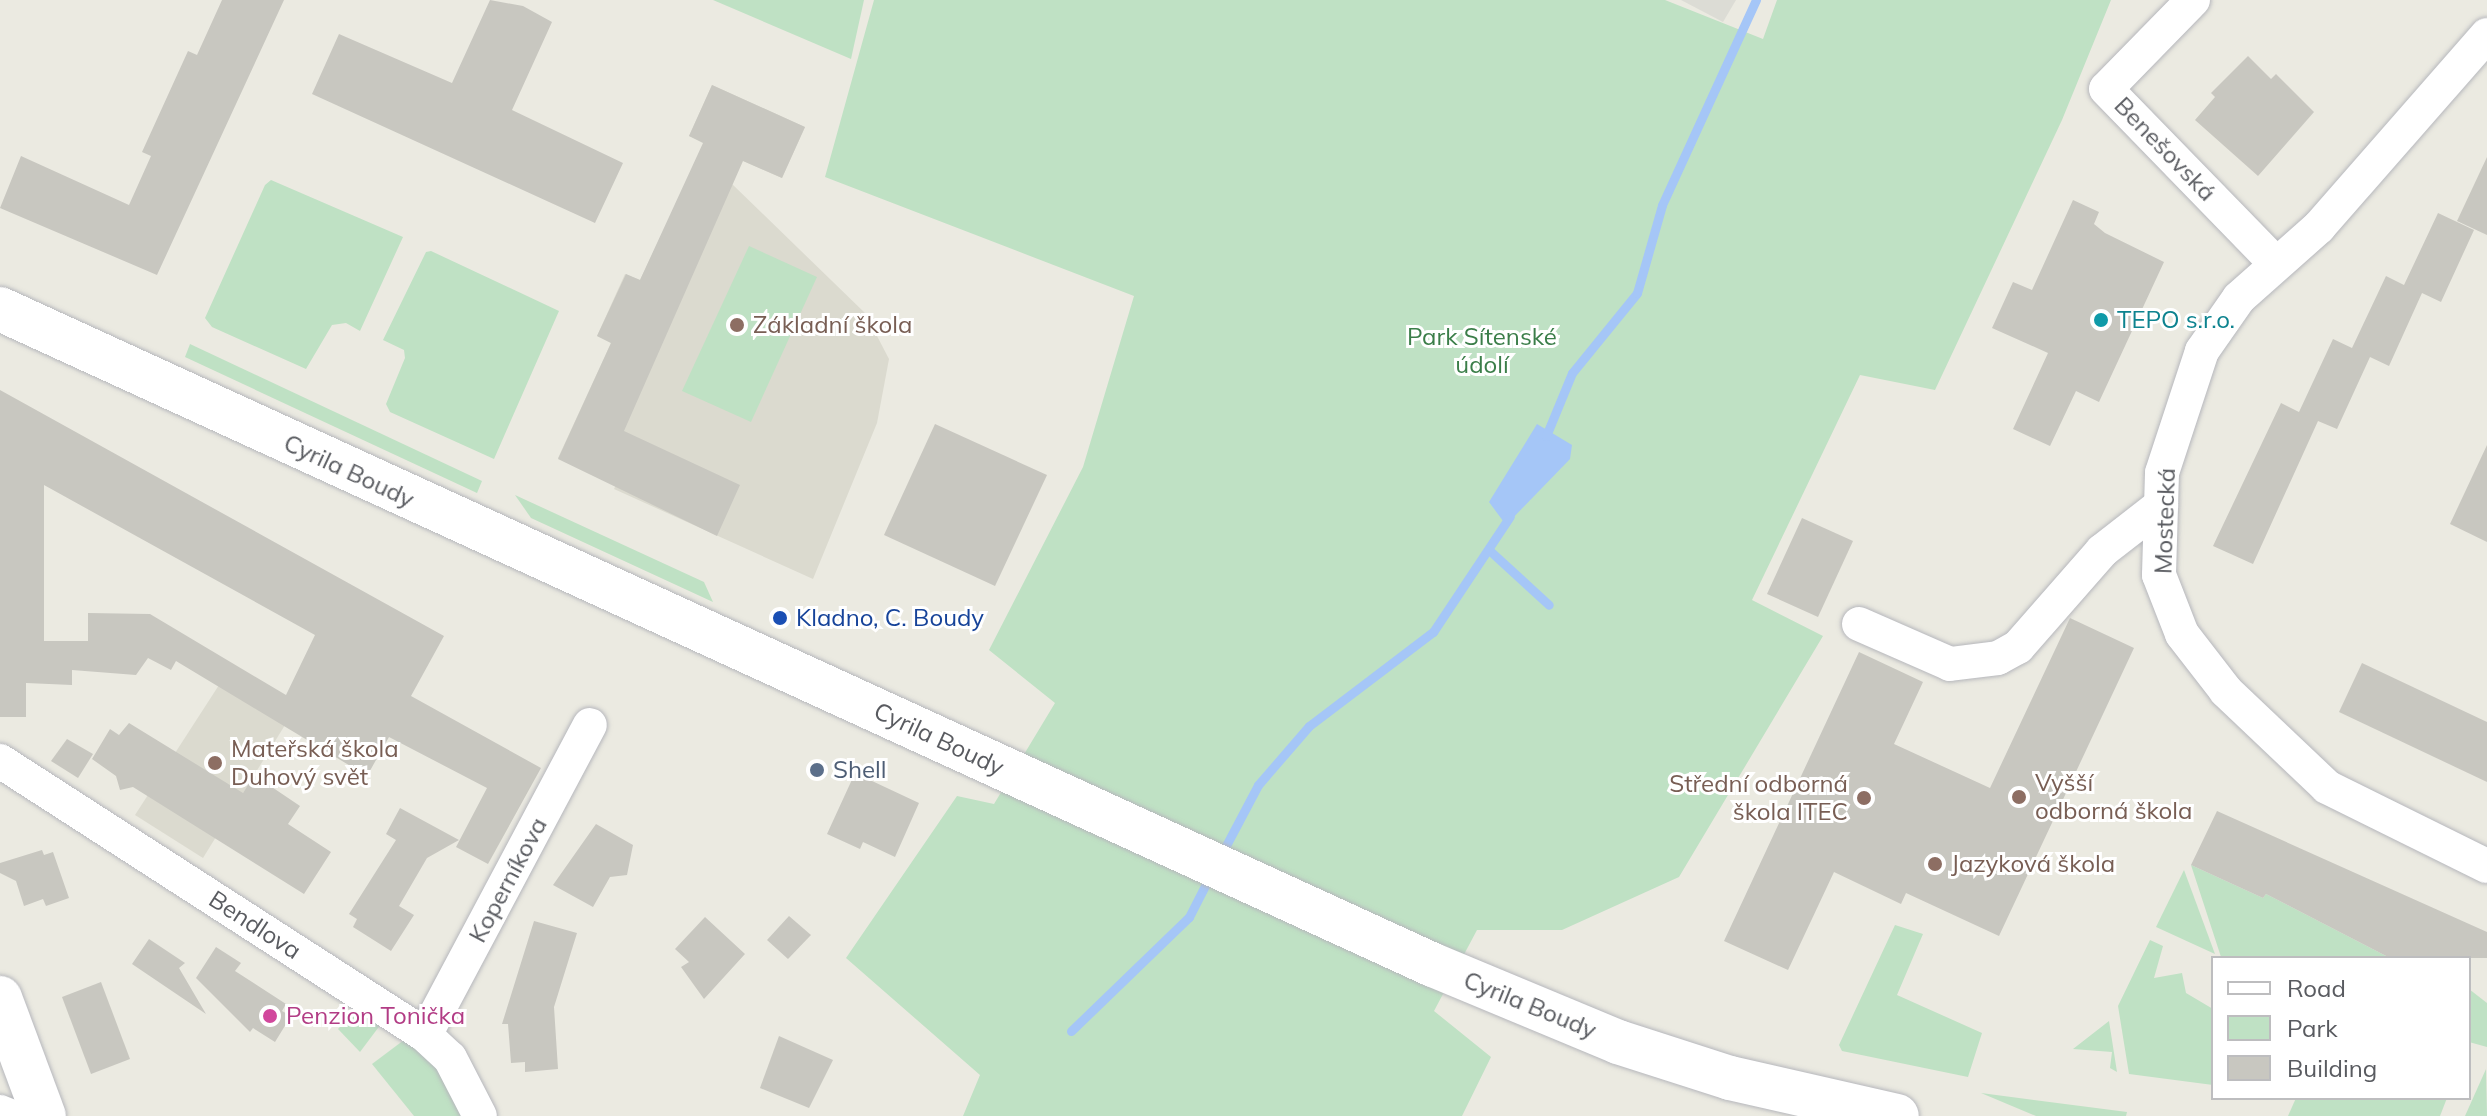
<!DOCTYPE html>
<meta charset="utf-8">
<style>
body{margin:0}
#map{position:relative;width:2487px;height:1116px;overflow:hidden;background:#ebeae1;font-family:Mulish,sans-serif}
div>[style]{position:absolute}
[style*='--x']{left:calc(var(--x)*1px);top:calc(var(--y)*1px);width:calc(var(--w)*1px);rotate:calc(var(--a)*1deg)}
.industrial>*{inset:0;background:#dcdcd5}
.education>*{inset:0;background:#dbdacf}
.green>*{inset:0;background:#bfe1c4}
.water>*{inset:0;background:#a5c6f7}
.stream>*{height:9px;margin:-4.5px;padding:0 4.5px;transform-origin:4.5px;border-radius:4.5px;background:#a5c6f7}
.building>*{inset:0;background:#c8c7c0}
.roads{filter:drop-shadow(0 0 2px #b6b7bc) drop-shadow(0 0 2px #b6b7bc)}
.street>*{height:34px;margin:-17px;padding:0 17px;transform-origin:17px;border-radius:17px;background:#fff}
.secondary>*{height:44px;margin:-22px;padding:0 22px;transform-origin:22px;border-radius:22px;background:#fff}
.dots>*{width:22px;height:22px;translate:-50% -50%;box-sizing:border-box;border:4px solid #fff;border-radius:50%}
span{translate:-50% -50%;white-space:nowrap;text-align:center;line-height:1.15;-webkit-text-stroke:6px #fff;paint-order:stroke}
.street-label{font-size:24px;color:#595b60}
.culture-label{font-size:24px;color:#0d838f}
.left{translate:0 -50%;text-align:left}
.education-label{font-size:24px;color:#785e54}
.right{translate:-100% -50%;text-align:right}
.park-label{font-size:24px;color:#3b7e49}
.transit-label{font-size:24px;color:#164399}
.service-label{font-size:24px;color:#4e5e75}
.hotel-label{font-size:24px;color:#b23c85}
.legend{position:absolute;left:2211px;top:956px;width:260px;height:144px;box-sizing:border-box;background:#fff;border:2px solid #bdbdbf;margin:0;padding:10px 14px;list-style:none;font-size:24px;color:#595b60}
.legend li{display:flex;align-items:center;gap:16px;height:40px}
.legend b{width:40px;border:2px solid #bdbdbf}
</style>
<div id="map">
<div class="industrial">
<div style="clip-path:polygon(1681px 0,1736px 0,1723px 22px)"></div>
</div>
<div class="education">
<div style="clip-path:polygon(712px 85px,805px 127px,782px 178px,741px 160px,732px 184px,865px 313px,889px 359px,877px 423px,813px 579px,614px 489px,618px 481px,558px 458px,611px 343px,597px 336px,625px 274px,640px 280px,705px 143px,689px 136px)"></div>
<div style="clip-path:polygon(219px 685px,285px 725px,203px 858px,135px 815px)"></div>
</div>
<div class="green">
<div style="clip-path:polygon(713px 0,864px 0,851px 59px)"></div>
<div style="clip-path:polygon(874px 0,1665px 0,1763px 39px,1777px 0,2111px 0,2062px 120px,1935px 390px,1860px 375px,1752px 600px,1823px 636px,1679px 877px,1562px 930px,1477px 930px,1434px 1011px,1491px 1057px,1462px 1116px,963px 1116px,980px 1075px,846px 958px,957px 796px,994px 804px,1055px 703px,989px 650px,1083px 467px,1134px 296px,825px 177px)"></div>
<div style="clip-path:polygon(271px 180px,403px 237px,360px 331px,346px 323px,332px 325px,306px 369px,212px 327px,205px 318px,265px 185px)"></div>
<div style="clip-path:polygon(749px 246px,817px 277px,751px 422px,682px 391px)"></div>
<div style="clip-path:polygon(431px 251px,559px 311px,494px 459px,390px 412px,386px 404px,405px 358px,404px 350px,383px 340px,426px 252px)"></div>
<div style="clip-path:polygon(190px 344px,482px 481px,477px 493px,185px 357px)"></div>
<div style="clip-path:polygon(515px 495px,704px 582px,713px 602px,531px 518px)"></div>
<div style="clip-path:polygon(2191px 865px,2263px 898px,2266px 894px,2390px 958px,2221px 957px)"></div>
<div style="clip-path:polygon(2184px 870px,2215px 954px,2156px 927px)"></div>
<div style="clip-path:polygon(1895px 925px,1923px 934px,1897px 995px,1982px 1033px,1968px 1077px,1842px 1051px,1839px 1045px)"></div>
<div style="clip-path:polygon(2150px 940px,2163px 946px,2154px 978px,2182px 973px,2186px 993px,2213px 1009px,2213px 1085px,2129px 1074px,2118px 1006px)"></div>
<div style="clip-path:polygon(2469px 989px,2487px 1003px,2487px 1047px,2469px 1042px)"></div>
<div style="clip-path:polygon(358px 1008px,381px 1024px,360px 1052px,338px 1029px)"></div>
<div style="clip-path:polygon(2109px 1021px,2117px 1072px,2110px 1068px,2112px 1052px,2073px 1049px)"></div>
<div style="clip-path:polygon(404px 1040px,434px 1063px,468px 1116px,414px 1116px,372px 1064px)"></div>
<div style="clip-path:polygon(2486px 1069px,2487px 1116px,2465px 1116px)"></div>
<div style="clip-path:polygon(1981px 1093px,2127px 1112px,2126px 1116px,2036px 1116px)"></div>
<div style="clip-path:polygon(2296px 1098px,2447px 1098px,2440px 1116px,2288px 1116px)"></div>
</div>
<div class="water">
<div style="clip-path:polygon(1537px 424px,1572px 445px,1570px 459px,1506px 525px,1489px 502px)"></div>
</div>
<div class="stream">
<div style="--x:1546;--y:436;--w:68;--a:-67.6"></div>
<div style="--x:1572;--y:373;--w:103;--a:-50.9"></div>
<div style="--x:1637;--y:293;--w:91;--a:-74.1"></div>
<div style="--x:1662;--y:205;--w:226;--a:-65.4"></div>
<div style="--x:1489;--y:550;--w:81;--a:42.5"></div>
<div style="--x:1221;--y:855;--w:79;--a:-62.1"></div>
<div style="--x:1258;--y:785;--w:78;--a:-49.2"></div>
<div style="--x:1309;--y:726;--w:156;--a:-37.2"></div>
<div style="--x:1433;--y:632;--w:139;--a:-56.4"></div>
<div style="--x:1071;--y:1031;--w:164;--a:-44"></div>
<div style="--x:1189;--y:917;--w:46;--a:-62.9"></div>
</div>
<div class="building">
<div style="clip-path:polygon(222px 0,284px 0,157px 275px,0 208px,21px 156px,129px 205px,151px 156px,142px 152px,188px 51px,197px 55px)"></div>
<div style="clip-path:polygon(490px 0,523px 6px,552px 22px,512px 110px,623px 163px,595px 223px,312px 94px,339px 34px,452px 83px)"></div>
<div style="clip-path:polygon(2248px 56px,2271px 79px,2276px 74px,2314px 112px,2258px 176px,2195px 120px,2215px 97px,2211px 93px)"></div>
<div style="clip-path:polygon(712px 85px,805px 127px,782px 178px,743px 161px,624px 431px,740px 485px,717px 536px,558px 459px,611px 343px,597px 336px,626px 274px,640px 280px,703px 143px,689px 136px)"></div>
<div style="clip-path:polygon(2487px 157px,2487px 235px,2457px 221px)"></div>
<div style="clip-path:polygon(2073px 200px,2099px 212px,2094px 224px,2105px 233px,2164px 262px,2099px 402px,2076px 391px,2050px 446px,2013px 429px,2048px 353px,1992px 328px,2013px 282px,2032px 290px)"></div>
<div style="clip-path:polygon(2438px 213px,2474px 230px,2441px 302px,2422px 293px,2389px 366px,2370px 357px,2337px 429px,2318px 421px,2253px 564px,2213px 546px,2281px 403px,2299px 412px,2333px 339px,2352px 348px,2386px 276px,2404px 285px)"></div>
<div style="clip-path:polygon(evenodd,0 390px,444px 636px,411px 696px,541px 768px,488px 864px,456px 847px,487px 788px,389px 737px,367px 776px,176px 661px,171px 670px,148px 658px,136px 675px,72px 670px,72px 685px,26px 683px,26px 717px,0 717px,0 390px,44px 485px,315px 635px,286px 695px,150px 614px,88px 613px,88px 641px,44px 641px,44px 485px)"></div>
<div style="clip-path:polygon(935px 424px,1047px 475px,995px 586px,884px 535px)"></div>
<div style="clip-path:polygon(2487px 445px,2487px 542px,2450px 524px)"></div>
<div style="clip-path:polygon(1802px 518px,1853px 541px,1818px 617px,1767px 594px)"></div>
<div style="clip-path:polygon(2070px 618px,2134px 648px,1999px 936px,1906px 893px,1901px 904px,1834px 872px,1788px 970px,1724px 941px,1859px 652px,1923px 682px,1894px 744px,1990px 788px)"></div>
<div style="clip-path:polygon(2362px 663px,2487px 722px,2487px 782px,2339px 712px)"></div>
<div style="clip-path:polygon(129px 723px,243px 793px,254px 775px,300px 806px,288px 824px,331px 852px,304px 894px,133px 787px,120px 790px,116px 776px,92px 759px,110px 729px,119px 735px)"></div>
<div style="clip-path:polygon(67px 739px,93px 754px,78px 778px,51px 761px)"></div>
<div style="clip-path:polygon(855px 773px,919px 803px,895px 857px,863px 842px,860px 849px,827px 834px)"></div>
<div style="clip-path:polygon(400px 808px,459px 840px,427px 858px,399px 906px,414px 915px,391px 951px,353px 927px,357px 919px,349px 914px,396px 840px,386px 834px)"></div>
<div style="clip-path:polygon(2217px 811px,2487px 932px,2487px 958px,2390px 958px,2266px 894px,2263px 898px,2191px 865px)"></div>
<div style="clip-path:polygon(596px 824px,633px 845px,627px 875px,610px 877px,593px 907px,553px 885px)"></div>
<div style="clip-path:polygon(42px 850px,44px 855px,53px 852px,69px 898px,46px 906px,43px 899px,24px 906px,16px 881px,0 873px,0 863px)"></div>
<div style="clip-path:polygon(789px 916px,811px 935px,788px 959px,767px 940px)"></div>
<div style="clip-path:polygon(705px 917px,745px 954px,704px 999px,681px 967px,689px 962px,675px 949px)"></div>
<div style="clip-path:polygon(534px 921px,577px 933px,554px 1007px,558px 1069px,525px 1072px,525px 1062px,511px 1063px,508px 1024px,502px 1024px)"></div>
<div style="clip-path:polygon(149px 939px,185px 963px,179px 968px,206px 1014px,132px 964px)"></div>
<div style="clip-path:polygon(216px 947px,241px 963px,235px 971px,286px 1004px,282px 1011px,291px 1016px,275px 1042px,253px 1028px,250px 1032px,196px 978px)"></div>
<div style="clip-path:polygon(101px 982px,130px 1059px,91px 1074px,62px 997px)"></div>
<div style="clip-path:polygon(779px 1036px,833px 1060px,809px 1108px,760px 1088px)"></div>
</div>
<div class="roads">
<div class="street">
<div style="--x:2193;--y:0;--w:124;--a:134.3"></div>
<div style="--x:2106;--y:89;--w:244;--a:45.8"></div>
<div style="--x:2487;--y:35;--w:255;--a:131.2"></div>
<div style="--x:2319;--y:227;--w:107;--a:138.4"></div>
<div style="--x:2239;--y:298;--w:65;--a:124.9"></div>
<div style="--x:2202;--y:351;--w:128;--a:108.2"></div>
<div style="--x:2162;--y:473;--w:102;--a:91.7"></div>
<div style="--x:2159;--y:575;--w:63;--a:68.7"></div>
<div style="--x:2182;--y:634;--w:72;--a:52.3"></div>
<div style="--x:2226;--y:691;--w:139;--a:43.5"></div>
<div style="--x:2327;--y:787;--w:178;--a:26.3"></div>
<div style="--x:1859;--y:624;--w:99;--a:23.7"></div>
<div style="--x:1950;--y:664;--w:48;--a:-7.1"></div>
<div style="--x:1998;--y:658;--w:23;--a:-29"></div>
<div style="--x:2018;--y:647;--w:128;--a:-48.8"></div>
<div style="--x:2102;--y:551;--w:75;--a:-37.9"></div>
<div style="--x:0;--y:761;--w:506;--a:32.81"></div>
<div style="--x:425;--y:1035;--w:34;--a:43"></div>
<div style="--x:450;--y:1058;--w:65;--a:62.7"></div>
<div style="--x:425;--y:1035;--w:351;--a:-62"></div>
<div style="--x:0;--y:1112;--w:11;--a:22"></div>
</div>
<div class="secondary">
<div style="--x:0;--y:309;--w:1576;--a:24.6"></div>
<div style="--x:1433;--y:965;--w:200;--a:22.6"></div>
<div style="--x:1618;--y:1042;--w:118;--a:17.8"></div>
<div style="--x:1730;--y:1078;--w:171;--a:12.8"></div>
<div style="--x:0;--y:998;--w:126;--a:69.6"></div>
</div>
</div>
<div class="dots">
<div style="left:2101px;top:320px;background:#0f9aa8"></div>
<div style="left:737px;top:325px;background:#8d6e63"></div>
<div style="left:780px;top:618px;background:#1a4fb4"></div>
<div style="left:215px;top:763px;background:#8d6e63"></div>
<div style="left:817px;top:770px;background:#5c6f8a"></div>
<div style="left:2019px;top:797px;background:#8d6e63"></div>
<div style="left:1864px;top:798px;background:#8d6e63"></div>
<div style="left:1935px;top:864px;background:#8d6e63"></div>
<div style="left:270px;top:1016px;background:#d1479c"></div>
</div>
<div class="street-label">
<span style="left:2165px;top:149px;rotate:46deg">Benešovská</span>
<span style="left:349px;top:471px;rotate:25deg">Cyrila Boudy</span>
<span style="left:2165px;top:521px;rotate:-88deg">Mostecká</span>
<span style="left:939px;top:739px;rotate:25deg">Cyrila Boudy</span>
<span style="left:508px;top:880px;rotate:-62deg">Koperníkova</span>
<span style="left:255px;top:925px;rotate:33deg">Bendlova</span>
<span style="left:1530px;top:1005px;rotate:22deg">Cyrila Boudy</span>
</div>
<div class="culture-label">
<span class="left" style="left:2117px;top:320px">TEPO s.r.o.</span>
</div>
<div class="education-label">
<span class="left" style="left:753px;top:325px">Základní škola</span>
<span class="left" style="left:231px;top:763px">Mateřská škola<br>Duhový svět</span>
<span class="left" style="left:2035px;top:797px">Vyšší<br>odborná škola</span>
<span class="right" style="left:1848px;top:798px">Střední odborná<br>škola ITEC</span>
<span class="left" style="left:1951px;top:864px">Jazyková škola</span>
</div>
<div class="park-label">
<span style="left:1482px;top:351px">Park Sítenské<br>údolí</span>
</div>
<div class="transit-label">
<span class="left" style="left:796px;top:618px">Kladno, C. Boudy</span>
</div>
<div class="service-label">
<span class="left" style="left:833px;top:770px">Shell</span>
</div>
<div class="hotel-label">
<span class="left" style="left:286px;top:1016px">Penzion Tonička</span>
</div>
<ul class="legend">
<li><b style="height:10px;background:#fff"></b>Road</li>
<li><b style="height:22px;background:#bfe1c4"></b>Park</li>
<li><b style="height:22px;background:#c8c7c0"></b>Building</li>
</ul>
</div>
